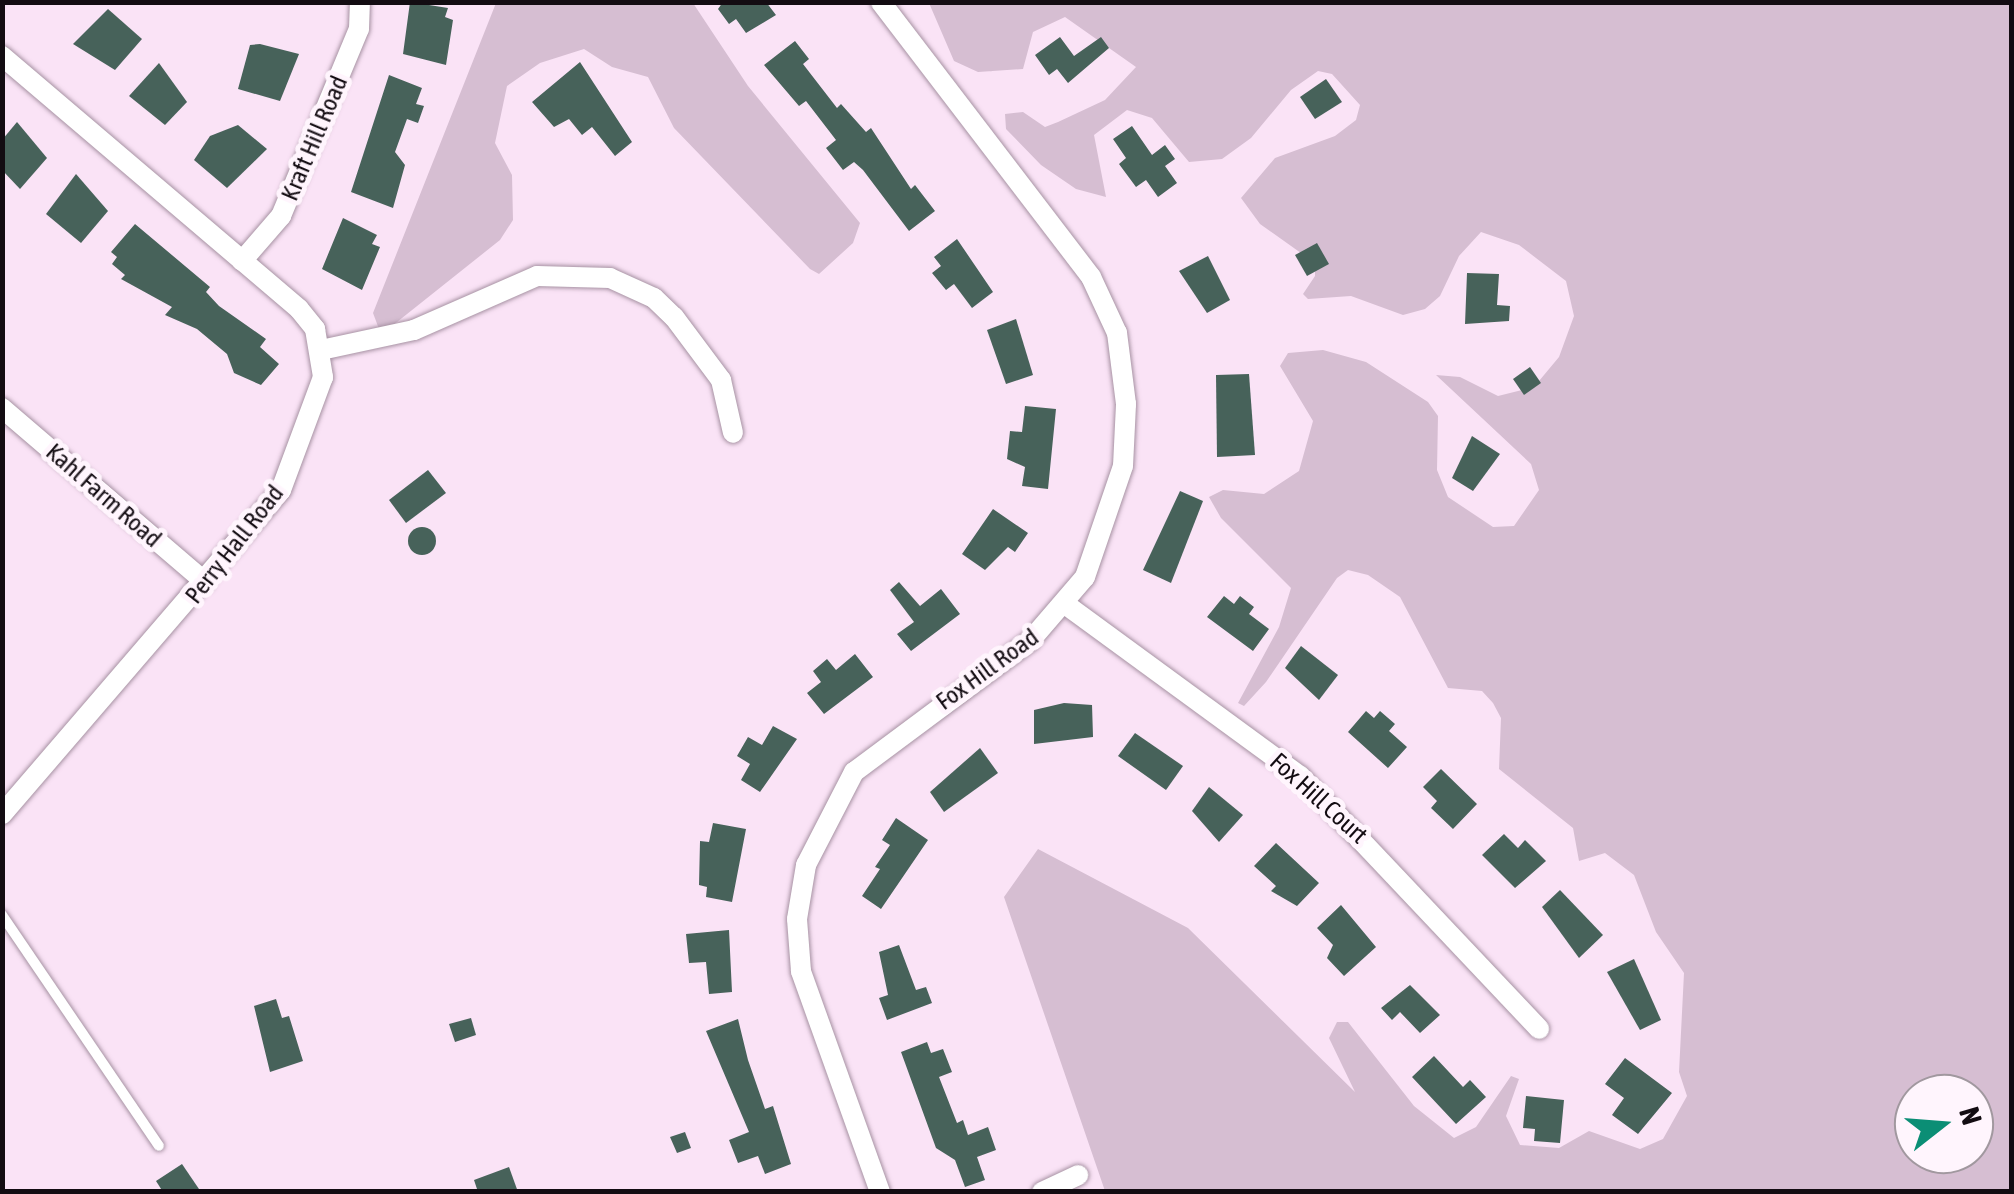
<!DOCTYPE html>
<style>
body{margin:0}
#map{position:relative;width:2014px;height:1194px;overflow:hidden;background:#fae3f6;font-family:"Asap Condensed",sans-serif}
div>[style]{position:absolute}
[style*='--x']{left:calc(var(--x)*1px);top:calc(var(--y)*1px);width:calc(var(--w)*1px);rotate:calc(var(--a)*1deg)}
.green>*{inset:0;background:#d6bed2}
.building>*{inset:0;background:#47625a}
.round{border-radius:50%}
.roads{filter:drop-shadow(0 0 2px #a792a3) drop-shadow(0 0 2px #a792a3)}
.lane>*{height:10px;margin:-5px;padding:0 5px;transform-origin:5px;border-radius:5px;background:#fff}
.street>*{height:20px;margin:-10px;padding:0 10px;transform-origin:10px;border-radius:10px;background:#fff}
span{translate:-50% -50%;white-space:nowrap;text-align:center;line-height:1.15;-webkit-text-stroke:10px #fff5fd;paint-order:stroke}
.street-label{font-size:25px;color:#130c12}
.frame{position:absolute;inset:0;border:5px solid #130c12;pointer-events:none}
.north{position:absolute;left:1894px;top:1074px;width:100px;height:100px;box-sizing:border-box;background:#fff5fd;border:2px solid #a1989f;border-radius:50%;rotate:73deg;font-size:28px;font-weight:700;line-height:40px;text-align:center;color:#130c12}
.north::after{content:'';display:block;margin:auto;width:35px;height:45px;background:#0b8e75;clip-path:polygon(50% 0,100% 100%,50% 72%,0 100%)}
</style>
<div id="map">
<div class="green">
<div style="clip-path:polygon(496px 3px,693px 3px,748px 86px,860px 223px,853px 243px,819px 274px,810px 269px,674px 128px,648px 77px,612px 67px,584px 49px,540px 63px,507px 86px,495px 143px,512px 175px,513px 220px,500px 240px,392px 326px,379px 329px,373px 313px)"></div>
<div style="clip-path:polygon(evenodd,929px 3px,2011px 3px,2011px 1191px,1105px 1191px,1004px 897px,1038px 849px,1188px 928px,1355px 1092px,1329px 1038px,1337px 1022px,1348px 1022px,1414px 1106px,1454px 1138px,1476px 1127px,1511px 1076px,1519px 1079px,1506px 1116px,1520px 1145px,1559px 1148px,1589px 1131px,1640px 1149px,1663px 1139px,1687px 1096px,1679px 1072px,1684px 973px,1656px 932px,1634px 875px,1605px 853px,1579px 861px,1573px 828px,1499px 769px,1501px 718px,1493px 703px,1482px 691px,1448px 688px,1400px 597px,1368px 575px,1348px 570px,1337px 578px,1266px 682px,1244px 706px,1238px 703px,1279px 627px,1291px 588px,1221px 518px,1209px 497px,1223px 490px,1264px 494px,1299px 471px,1313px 421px,1280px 366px,1288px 353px,1323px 350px,1366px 362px,1428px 402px,1438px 416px,1437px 470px,1448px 497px,1493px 527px,1514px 526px,1539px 490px,1531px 464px,1436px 375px,1460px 377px,1498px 396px,1534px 387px,1559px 357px,1574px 316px,1566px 281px,1519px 245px,1481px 232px,1459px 256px,1440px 296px,1425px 309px,1403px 315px,1351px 296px,1308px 299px,1303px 294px,1315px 276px,1315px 263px,1260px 224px,1241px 198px,1275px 158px,1335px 136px,1356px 120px,1360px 105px,1332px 74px,1318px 71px,1291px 90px,1251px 138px,1222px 159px,1189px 162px,1152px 118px,1127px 110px,1094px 135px,1106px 197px,1076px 189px,1041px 165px,1006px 129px,1005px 114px,1023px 112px,1045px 127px,1058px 122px,1105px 100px,1136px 67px,1065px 17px,1033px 32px,1023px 69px,978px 72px,954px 61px,929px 3px,1914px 1094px,1974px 1094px,1974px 1154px,1914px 1154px,1914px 1094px)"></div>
</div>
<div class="building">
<div style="clip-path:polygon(410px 2px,448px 8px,445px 17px,453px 20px,446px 65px,403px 54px)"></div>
<div style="clip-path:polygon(723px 2px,766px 2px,776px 15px,746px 33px,736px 19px,729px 24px,718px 9px)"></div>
<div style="clip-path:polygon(108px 9px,142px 39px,115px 70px,73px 44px)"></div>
<div style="clip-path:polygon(1060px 37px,1074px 56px,1101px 37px,1109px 48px,1068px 83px,1057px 69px,1049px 75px,1035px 55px)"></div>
<div style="clip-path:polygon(795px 41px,809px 59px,803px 64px,837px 108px,841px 104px,866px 132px,871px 128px,911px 189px,915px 185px,935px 211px,909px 231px,863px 170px,854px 162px,843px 170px,826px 148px,836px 140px,806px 101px,799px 106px,764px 65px)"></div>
<div style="clip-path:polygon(260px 44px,299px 54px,280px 101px,238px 89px,250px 45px)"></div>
<div style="clip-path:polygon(580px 62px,632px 142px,615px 156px,592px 127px,582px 135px,569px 119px,554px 127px,532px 102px)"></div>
<div style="clip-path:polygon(159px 63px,187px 102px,165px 125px,129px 96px)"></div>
<div style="clip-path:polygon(389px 75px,422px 88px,416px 104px,424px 106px,418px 123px,407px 119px,395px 152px,405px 165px,393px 208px,351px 192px)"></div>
<div style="clip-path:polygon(1326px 79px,1342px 102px,1315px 119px,1300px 97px)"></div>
<div style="clip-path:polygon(17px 122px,47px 158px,20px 189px,2px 170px,2px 140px)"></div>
<div style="clip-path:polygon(238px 125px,267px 149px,227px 188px,194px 160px,210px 136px)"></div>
<div style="clip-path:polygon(1132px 126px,1152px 155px,1165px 145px,1175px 159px,1165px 166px,1177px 183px,1158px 197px,1146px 180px,1136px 187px,1119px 164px,1126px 158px,1113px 139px)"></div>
<div style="clip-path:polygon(76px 174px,108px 211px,81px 243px,46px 214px)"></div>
<div style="clip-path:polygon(343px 218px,377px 235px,372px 244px,380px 247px,362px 290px,322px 269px)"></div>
<div style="clip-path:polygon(135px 224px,210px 287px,206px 292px,219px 306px,266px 339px,260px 347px,279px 364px,261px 385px,234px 373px,227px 354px,197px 329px,165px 315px,172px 307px,121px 279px,125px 275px,112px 264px,117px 257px,111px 252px)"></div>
<div style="clip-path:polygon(957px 239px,993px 292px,972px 308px,954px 284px,946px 290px,932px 273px,941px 266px,934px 257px)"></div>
<div style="clip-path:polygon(1317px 243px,1329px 264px,1307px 276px,1295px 255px)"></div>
<div style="clip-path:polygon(1208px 256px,1230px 300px,1207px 313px,1179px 271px)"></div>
<div style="clip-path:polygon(1467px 273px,1499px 274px,1497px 305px,1510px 306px,1509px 321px,1465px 324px)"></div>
<div style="clip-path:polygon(1016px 319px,1033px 375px,1006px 384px,987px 330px)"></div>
<div style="clip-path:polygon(1530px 367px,1541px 383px,1524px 395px,1513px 379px)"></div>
<div style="clip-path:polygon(1249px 374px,1255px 455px,1217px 457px,1216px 375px)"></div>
<div style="clip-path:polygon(1025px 406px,1056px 409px,1048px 489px,1022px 486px,1025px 467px,1007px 459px,1010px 431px,1022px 432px)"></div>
<div style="clip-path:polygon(1472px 436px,1500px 454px,1473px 491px,1452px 478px)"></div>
<div style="clip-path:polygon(428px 470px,446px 493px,406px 523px,389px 500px)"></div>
<div style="clip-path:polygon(1180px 491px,1203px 501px,1171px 583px,1143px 570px)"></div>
<div style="clip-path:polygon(993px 509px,1028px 533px,1015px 552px,1008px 547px,985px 570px,962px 554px)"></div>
<div class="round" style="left:408px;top:527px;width:28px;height:28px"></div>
<div style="clip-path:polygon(899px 582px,920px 606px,941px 589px,960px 614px,911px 651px,897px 634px,914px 622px,890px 590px)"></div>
<div style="clip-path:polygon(1224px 596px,1234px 604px,1240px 596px,1254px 607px,1249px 614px,1269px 629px,1253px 651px,1207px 617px)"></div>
<div style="clip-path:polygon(1301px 646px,1338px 675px,1319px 700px,1285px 668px)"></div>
<div style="clip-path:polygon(855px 654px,873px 677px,824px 714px,807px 693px,821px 682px,813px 671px,827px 659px,836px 670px)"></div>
<div style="clip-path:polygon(1064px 703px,1092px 705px,1093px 737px,1034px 744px,1034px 710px)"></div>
<div style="clip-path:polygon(1366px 711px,1374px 718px,1380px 711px,1395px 724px,1389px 731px,1407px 747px,1388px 768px,1348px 732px)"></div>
<div style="clip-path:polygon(773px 726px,797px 739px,760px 792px,741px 780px,750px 764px,737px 756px,748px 737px,762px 745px)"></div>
<div style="clip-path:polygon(1135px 733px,1183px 766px,1166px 790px,1118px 756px)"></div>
<div style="clip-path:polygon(980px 748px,998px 773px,944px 812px,930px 792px)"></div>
<div style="clip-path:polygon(1441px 769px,1477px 804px,1453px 829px,1431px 808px,1437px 801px,1423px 787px)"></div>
<div style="clip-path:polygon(1209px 787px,1243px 815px,1219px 842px,1192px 811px)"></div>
<div style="clip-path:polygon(896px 818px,928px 840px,881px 909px,862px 896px,880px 869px,875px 867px,890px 845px,882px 840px)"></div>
<div style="clip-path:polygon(713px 823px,746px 829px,732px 902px,706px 897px,707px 887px,699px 885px,700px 841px,709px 842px)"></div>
<div style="clip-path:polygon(1504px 834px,1518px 848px,1525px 840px,1546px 861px,1515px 888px,1482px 855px)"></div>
<div style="clip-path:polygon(1276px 843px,1319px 883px,1297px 906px,1271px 891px,1276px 886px,1254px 866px)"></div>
<div style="clip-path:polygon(1560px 890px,1603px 935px,1579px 958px,1542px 907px)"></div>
<div style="clip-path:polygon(1341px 905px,1376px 947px,1344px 976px,1327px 958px,1333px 945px,1317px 928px)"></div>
<div style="clip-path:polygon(729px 930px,732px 992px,709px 994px,706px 962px,689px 963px,686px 934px)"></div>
<div style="clip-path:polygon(899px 945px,916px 990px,926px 987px,932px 1003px,887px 1020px,879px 998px,888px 995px,879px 952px)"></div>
<div style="clip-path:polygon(1634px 959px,1661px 1020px,1640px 1030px,1607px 972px)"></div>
<div style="clip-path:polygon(1410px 985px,1440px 1015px,1420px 1033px,1400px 1012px,1392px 1020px,1381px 1008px)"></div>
<div style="clip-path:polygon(276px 999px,282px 1018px,289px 1016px,303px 1061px,270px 1072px,254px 1006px)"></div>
<div style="clip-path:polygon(471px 1018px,476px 1035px,455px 1042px,449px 1024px)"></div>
<div style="clip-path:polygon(738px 1019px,748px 1060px,765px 1109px,773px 1106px,791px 1164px,765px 1174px,758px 1156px,738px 1163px,729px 1140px,749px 1132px,706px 1031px)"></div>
<div style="clip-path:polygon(927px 1042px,931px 1053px,943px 1049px,952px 1072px,939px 1077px,957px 1123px,963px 1120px,968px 1135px,988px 1127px,996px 1150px,977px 1157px,985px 1180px,965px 1187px,955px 1160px,936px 1148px,901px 1052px)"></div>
<div style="clip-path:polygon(1434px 1056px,1463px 1087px,1470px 1080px,1486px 1097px,1456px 1124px,1412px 1077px)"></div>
<div style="clip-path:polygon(1625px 1058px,1672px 1093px,1638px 1134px,1612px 1115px,1624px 1098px,1605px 1084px)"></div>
<div style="clip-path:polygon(1526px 1096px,1564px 1100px,1560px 1143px,1534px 1141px,1535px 1129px,1523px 1128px)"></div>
<div style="clip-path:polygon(685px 1132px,691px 1148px,677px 1153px,670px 1137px)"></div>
<div style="clip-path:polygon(182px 1164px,201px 1192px,163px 1192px,156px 1181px)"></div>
<div style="clip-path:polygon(509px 1167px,518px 1192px,478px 1192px,474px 1180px)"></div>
</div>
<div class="roads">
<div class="lane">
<div style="--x:2;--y:915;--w:279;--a:55.8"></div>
</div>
<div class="street">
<div style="--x:2;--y:56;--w:390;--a:40.4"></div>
<div style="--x:299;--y:309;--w:26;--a:51"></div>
<div style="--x:315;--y:329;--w:49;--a:80.5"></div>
<div style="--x:323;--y:377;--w:121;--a:110.4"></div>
<div style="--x:281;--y:490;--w:428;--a:130.7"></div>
<div style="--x:242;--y:261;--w:60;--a:-49.1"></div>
<div style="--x:281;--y:216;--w:203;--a:-67.4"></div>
<div style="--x:359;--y:29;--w:27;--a:-88"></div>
<div style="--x:321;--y:350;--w:95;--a:-12.1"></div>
<div style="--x:414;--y:330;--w:134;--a:-23.7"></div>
<div style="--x:537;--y:276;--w:73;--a:1.6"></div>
<div style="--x:610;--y:278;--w:48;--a:24.4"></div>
<div style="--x:654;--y:298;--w:28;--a:44"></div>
<div style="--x:674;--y:317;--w:79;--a:53.3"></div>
<div style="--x:721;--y:380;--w:54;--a:77.2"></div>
<div style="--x:2;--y:408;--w:267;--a:40.6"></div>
<div style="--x:1065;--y:604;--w:291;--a:36.2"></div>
<div style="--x:1300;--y:776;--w:348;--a:46.6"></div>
<div style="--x:880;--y:1192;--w:235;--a:-109.7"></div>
<div style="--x:801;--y:971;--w:52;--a:-94.4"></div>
<div style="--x:797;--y:919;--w:55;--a:-80.5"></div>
<div style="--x:806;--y:865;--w:105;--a:-62.7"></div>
<div style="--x:854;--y:772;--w:219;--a:-36.7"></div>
<div style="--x:1030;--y:641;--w:84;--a:-49.3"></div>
<div style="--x:1085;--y:577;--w:117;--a:-71.1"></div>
<div style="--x:1123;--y:466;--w:62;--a:-87.2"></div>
<div style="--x:1126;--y:404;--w:72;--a:-97.2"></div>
<div style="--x:1117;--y:333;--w:62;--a:-114.9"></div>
<div style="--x:1091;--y:277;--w:346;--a:-127.4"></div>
<div style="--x:1042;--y:1192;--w:40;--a:-25"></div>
</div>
</div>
<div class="street-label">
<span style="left:314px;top:138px;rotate:-67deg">Kraft Hill Road</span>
<span style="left:104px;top:495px;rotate:41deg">Kahl Farm Road</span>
<span style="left:234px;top:544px;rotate:-52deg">Perry Hall Road</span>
<span style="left:987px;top:669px;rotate:-36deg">Fox Hill Road</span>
<span style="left:1319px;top:798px;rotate:42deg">Fox Hill Court</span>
</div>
<div class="frame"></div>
<div class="north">N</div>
</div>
